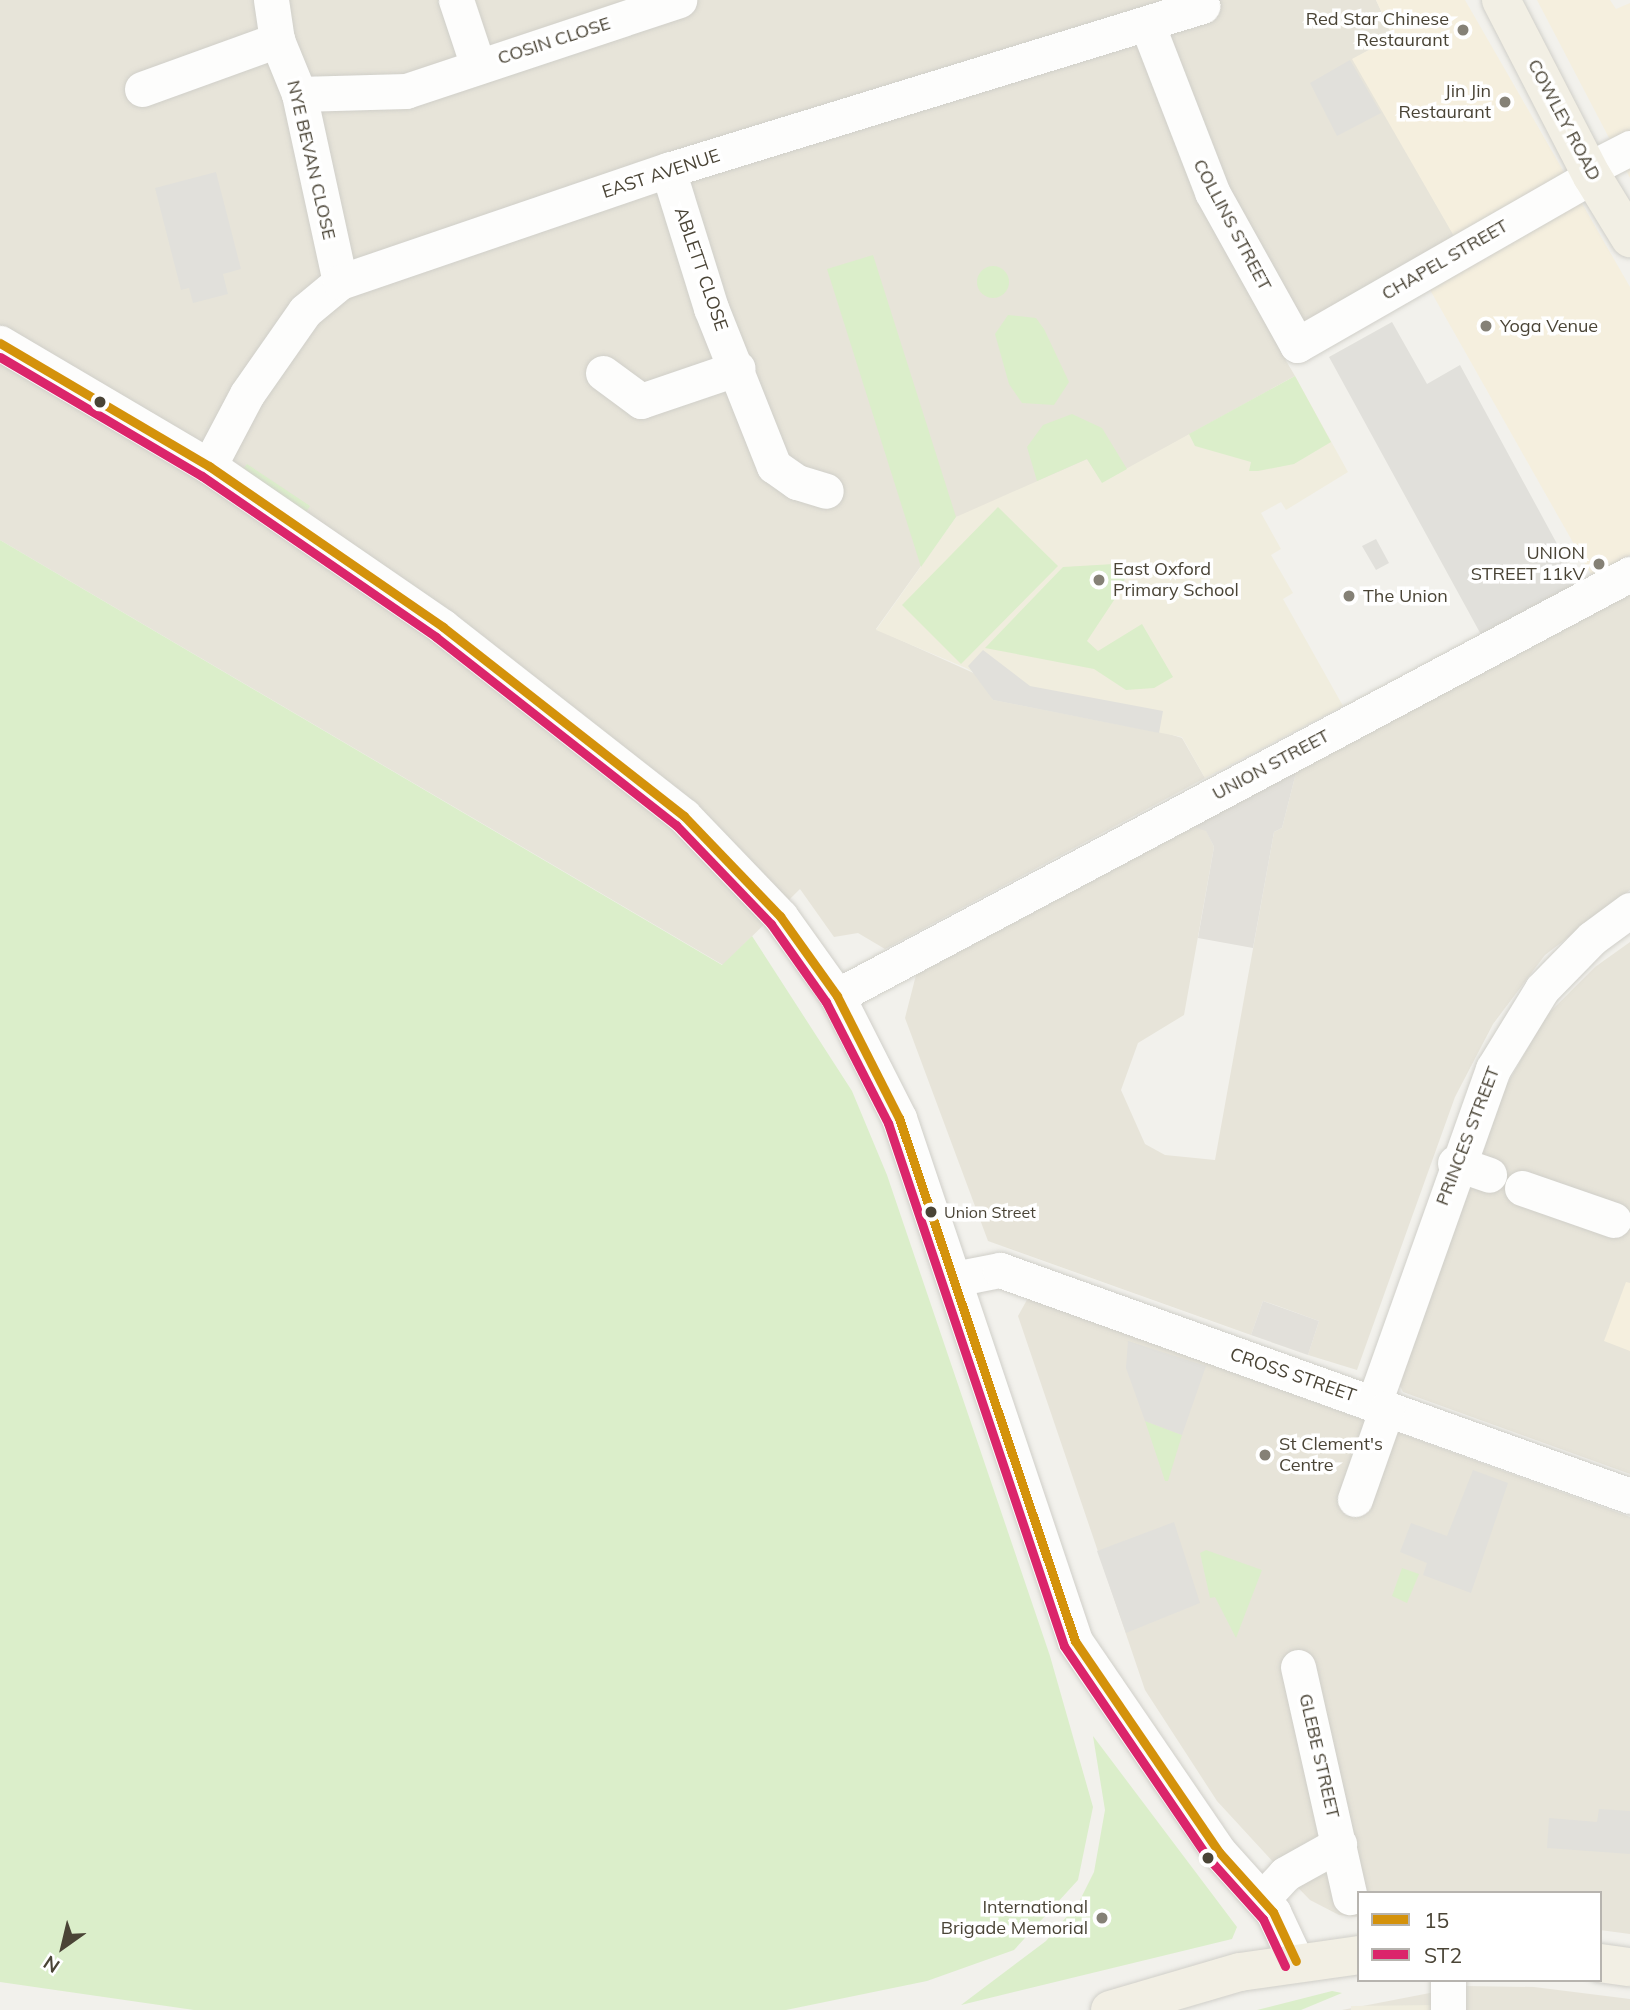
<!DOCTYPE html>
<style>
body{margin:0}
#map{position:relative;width:1630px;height:2010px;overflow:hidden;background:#f2f1ec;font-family:Mulish,sans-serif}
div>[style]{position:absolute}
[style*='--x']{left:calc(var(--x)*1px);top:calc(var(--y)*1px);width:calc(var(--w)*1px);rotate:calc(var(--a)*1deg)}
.residential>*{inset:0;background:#e7e4d9}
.commercial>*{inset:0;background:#f5efde}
.industrial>*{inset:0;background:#e2e0da}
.education>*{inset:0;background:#f0edde}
.green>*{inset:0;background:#dbeeca}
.round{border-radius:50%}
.parking>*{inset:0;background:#e1e0db}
.roads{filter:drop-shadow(0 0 2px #d0cfc9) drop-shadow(0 0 2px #d0cfc9)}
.minor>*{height:35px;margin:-17.5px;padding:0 17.5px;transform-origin:17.5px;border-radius:17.5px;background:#fdfdfc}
.major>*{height:38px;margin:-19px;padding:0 19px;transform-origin:19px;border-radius:19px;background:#f2efe4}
.bus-1>*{height:9px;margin:-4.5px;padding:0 4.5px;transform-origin:4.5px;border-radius:4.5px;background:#d4920b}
.bus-2>*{height:9px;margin:-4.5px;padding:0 4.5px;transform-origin:4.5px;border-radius:4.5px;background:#db256b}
.dots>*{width:19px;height:19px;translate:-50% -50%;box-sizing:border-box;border:4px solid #fff;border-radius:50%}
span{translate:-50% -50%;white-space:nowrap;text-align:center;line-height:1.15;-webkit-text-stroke:7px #fff;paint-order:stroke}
.bus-label{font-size:16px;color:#4a4436}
.left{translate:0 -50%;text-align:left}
.poi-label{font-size:18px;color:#4a4436}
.right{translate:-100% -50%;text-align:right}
.street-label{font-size:18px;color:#4a4436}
.legend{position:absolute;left:1357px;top:1891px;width:245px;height:91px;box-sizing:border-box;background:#fff;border:2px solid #b7b4af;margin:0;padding:9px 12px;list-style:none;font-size:21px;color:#4a4436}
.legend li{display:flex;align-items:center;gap:14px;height:35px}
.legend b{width:35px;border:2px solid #b7b4af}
.north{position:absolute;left:28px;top:1912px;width:70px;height:70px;-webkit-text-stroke:5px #fff;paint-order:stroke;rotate:214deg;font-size:19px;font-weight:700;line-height:28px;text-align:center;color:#4a4436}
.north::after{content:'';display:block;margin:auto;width:24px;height:32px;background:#4a4436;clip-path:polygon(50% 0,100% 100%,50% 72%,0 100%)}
</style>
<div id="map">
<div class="residential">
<div style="clip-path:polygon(0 0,1376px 0,1393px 37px,1353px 59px,1467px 258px,1285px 359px,1295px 376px,1102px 483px,956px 517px,876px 629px,978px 675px,1182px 738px,1205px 778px,885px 949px,858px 933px,834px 937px,800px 889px,723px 965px,0 540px)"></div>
<div style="clip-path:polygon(1630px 595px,1630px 890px,1545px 955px,1493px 1024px,1455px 1097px,1357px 1370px,1308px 1355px,1319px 1321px,1278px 1306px,1263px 1301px,1251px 1335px,988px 1241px,905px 1018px,916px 975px,1194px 827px,1206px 830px,1214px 847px,1184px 1015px,1138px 1043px,1121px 1090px,1145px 1144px,1165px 1155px,1215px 1160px,1274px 832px,1282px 828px,1299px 761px)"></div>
<div style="clip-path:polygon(1630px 942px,1630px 1474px,1403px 1392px,1399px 1384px,1506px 1086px,1547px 1015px,1595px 967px)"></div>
<div style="clip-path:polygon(1028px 1298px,1630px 1517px,1630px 1934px,1600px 1930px,1600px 1893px,1359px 1893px,1359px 1917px,1339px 1915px,1310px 1900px,1274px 1863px,1217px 1801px,1145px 1690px,1018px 1316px)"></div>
<div style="clip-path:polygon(1466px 1986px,1534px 1987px,1630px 1999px,1630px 2010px,1342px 2010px)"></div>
</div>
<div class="commercial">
<div style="clip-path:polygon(1376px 0,1465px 0,1630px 287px,1630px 555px,1592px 576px,1425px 281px,1466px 257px,1352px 59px,1393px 37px)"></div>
<div style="clip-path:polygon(1537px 0,1610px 0,1616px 9px,1630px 3px,1630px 178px)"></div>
<div style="clip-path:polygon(1626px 1282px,1630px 1283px,1630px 1351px,1604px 1341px)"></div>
</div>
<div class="industrial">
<div style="clip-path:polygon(1299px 761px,1282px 828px,1274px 832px,1253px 948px,1198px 938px,1214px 847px,1206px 831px,1194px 827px)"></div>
<div style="clip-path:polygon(1263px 1301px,1319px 1321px,1308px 1355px,1251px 1335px)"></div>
</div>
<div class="education">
<div style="clip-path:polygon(1295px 376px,1348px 472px,1286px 510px,1281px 502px,1261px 513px,1281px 549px,1271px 555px,1293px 593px,1283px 599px,1343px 706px,1205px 778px,1182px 737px,993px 700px,978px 675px,966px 668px,876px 630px,956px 517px,1087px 459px,1102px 482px)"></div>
<div style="clip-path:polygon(1437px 2005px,1437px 2010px,1351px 2010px,1351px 2006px)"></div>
</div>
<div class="green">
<div style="clip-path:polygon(873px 255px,956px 517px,921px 567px,827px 269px)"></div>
<div class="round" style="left:977px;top:266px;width:32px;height:32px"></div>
<div style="clip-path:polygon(1008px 315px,1036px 318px,1044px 329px,1069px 382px,1054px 405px,1022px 403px,1009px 384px,995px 334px)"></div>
<div style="clip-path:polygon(1295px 376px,1331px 442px,1294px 464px,1258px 471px,1249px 471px,1251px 462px,1195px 446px,1189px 434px)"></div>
<div style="clip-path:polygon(1072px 414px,1102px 428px,1127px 469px,1102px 483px,1087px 459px,1037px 481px,1027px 447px,1043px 425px)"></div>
<div style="clip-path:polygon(247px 464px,310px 506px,305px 514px,241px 471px)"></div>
<div style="clip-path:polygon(998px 507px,1058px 566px,961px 664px,902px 605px)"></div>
<div style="clip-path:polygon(0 540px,722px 965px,752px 936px,852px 1091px,887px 1175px,1050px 1656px,1093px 1807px,1078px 1880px,1014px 1950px,927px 1981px,786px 2010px,194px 2010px,0 1982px)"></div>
<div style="clip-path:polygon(1131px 563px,1120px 591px,1087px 641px,1098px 651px,1142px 624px,1173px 677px,1154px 688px,1126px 690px,1094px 669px,985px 648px,1063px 567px)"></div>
<div style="clip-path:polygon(1145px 1421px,1182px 1435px,1168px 1481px,1165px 1481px)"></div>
<div style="clip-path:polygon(1206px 1550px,1262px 1570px,1236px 1638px,1215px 1597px,1210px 1598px,1200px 1553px)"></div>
<div style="clip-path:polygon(1402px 1568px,1419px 1574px,1407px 1603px,1392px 1596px)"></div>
<div style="clip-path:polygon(1093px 1736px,1237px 1927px,1232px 1939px,961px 2005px,1046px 1941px,1079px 1902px,1094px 1872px,1105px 1810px)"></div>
<div style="clip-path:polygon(1332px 1991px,1342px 1993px,1301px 2010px,1257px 2010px)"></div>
</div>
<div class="parking">
<div style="clip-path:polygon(1350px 60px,1381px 113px,1337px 136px,1310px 83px)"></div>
<div style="clip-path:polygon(216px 172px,241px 269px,223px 274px,228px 294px,193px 303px,189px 288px,181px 290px,155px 188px)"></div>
<div style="clip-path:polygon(1392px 322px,1427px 384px,1460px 365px,1581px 588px,1484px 640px,1329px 357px)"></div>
<div style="clip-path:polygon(1376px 539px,1389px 563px,1376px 570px,1362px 546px)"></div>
<div style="clip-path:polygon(983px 650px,1030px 686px,1163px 711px,1159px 733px,993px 700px,968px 666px)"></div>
<div style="clip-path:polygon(1128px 1341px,1206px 1366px,1182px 1435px,1145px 1421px,1126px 1368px)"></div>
<div style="clip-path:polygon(1473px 1470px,1508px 1483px,1471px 1593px,1423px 1575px,1427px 1563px,1400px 1552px,1411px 1523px,1447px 1536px)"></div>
<div style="clip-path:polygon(1174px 1522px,1200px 1603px,1126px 1633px,1097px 1551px)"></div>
<div style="clip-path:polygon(1599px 1809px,1630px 1811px,1630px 1854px,1547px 1848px,1549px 1818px,1597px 1822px)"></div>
</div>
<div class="roads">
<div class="minor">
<div style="--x:271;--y:0;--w:40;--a:81.5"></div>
<div style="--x:277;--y:40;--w:58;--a:67.8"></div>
<div style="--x:299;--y:94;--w:192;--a:77.7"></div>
<div style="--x:456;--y:0;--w:70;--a:71.6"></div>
<div style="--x:1147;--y:24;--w:180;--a:68.8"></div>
<div style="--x:1212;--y:192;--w:175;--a:60.9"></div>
<div style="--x:1297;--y:345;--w:340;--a:-29.8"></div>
<div style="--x:142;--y:89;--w:144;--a:-19.9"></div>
<div style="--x:299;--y:94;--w:107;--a:-1.6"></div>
<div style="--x:406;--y:91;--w:288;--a:-18.4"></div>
<div style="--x:1589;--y:169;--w:46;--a:-27.1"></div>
<div style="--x:668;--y:170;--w:145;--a:72.7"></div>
<div style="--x:711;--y:308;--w:170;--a:68.3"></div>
<div style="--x:774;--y:466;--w:28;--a:35"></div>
<div style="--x:797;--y:482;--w:30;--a:17"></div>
<div style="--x:0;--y:343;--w:243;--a:30.5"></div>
<div style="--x:209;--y:466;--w:284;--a:34.5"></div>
<div style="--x:443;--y:627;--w:306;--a:38.1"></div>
<div style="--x:684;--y:816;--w:139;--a:46.2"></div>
<div style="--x:780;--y:916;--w:98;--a:54.5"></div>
<div style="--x:837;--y:996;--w:137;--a:63.1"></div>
<div style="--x:899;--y:1118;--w:552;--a:71.4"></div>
<div style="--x:1075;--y:1641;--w:255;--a:55.7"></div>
<div style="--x:1219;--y:1852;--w:81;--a:48"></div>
<div style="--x:1273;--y:1912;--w:54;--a:64.9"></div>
<div style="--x:603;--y:373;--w:47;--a:36.4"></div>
<div style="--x:641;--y:401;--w:102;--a:-18.8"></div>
<div style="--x:209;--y:466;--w:81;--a:-62.2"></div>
<div style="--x:247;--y:394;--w:101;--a:-55.1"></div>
<div style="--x:305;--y:311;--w:45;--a:-39.6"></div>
<div style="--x:340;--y:282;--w:347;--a:-18.9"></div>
<div style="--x:668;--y:170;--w:559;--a:-17.07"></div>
<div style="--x:837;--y:996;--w:898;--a:-28.02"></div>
<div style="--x:1455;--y:1163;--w:36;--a:19"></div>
<div style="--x:1522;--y:1188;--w:97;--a:19.2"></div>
<div style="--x:954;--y:1279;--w:47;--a:-11.1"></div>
<div style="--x:1000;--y:1270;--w:669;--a:19.73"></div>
<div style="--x:1374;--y:1403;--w:355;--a:-70.4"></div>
<div style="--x:1493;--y:1069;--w:94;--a:-58.5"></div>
<div style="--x:1542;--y:989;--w:71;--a:-45.6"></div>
<div style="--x:1592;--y:938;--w:47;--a:-36.4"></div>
<div style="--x:1355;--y:1499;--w:96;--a:-70.6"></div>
<div style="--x:1298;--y:1667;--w:236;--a:77.3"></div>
<div style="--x:1262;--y:1899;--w:34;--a:-47"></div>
<div style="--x:1285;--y:1874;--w:62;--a:-29.1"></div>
<div style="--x:1448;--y:2010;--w:30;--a:-90"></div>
</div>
<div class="major">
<div style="--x:1501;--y:0;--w:198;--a:62.7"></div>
<div style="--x:1592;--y:176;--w:73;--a:58.5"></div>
<div style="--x:1600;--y:1963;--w:30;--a:8"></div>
<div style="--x:1110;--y:2010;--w:135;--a:-16.3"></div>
<div style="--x:1240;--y:1972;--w:120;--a:-8.1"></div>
</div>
</div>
<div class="bus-1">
<div style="--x:0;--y:343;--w:243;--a:30.5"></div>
<div style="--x:209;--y:466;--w:284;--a:34.5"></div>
<div style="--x:443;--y:627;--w:306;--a:38.1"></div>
<div style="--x:684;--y:816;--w:139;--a:46.2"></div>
<div style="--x:780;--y:916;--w:98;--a:54.5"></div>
<div style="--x:837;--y:996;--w:137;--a:63.1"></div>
<div style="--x:899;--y:1118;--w:552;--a:71.4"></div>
<div style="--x:1075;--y:1641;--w:255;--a:55.7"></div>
<div style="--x:1219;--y:1852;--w:81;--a:48"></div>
<div style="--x:1273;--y:1912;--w:54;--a:64.9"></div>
</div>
<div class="bus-2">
<div style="--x:0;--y:357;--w:234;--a:30.5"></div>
<div style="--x:202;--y:476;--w:284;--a:34.5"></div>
<div style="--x:436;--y:637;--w:305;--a:38.1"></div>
<div style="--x:676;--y:825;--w:137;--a:46.2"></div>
<div style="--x:771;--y:924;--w:95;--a:54.8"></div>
<div style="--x:826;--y:1002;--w:136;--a:62.9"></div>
<div style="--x:888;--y:1123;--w:552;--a:71.4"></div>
<div style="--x:1064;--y:1646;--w:258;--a:55.8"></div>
<div style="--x:1209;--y:1859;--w:81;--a:48"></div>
<div style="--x:1263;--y:1919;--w:52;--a:64.9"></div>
</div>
<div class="dots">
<div style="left:1463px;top:30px;background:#858176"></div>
<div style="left:1505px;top:102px;background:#858176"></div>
<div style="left:1486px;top:326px;background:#858176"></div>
<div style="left:100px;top:402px;background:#4a4436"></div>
<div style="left:1599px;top:564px;background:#858176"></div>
<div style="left:1099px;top:580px;background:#858176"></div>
<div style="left:1349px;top:596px;background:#858176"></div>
<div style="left:931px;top:1212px;background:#4a4436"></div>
<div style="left:1265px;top:1455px;background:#858176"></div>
<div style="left:1208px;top:1858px;background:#4a4436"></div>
<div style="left:1102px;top:1918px;background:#858176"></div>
</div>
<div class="bus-label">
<span class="left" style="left:944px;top:1212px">Union Street</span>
</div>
<div class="poi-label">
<span class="right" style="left:1449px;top:30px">Red Star Chinese<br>Restaurant</span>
<span class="right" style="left:1491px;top:102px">Jin Jin<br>Restaurant</span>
<span class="left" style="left:1500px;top:326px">Yoga Venue</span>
<span class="right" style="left:1585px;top:564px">UNION<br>STREET 11kV</span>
<span class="left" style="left:1113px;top:580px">East Oxford<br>Primary School</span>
<span class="left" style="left:1363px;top:596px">The Union</span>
<span class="left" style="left:1279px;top:1455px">St Clement's<br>Centre</span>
<span class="right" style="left:1088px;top:1918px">International<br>Brigade Memorial</span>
</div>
<div class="street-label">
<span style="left:554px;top:41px;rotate:-18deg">COSIN CLOSE</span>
<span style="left:1564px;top:120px;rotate:62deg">COWLEY ROAD</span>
<span style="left:311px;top:160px;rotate:77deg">NYE BEVAN CLOSE</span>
<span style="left:661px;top:174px;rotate:-18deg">EAST AVENUE</span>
<span style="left:1232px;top:225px;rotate:62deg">COLLINS STREET</span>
<span style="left:1445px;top:260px;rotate:-30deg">CHAPEL STREET</span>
<span style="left:701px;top:269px;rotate:71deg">ABLETT CLOSE</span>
<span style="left:1271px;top:765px;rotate:-28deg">UNION STREET</span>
<span style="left:1468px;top:1136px;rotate:-69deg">PRINCES STREET</span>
<span style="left:1293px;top:1375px;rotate:19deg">CROSS STREET</span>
<span style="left:1319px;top:1756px;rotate:77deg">GLEBE STREET</span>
</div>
<ul class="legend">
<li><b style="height:9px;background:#d4920b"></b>15</li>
<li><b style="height:9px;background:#db256b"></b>ST2</li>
</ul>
<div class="north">N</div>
</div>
